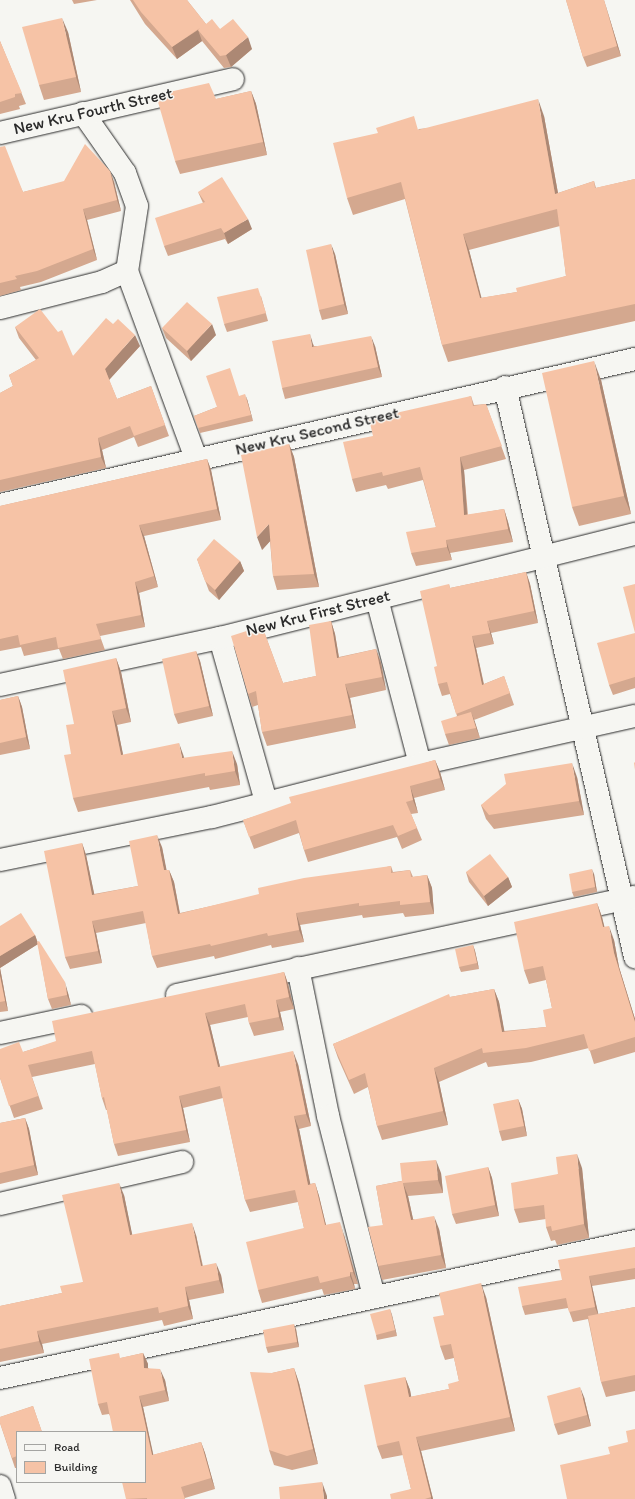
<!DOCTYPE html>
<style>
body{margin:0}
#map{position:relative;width:635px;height:1499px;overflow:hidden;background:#f6f6f2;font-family:Itim,sans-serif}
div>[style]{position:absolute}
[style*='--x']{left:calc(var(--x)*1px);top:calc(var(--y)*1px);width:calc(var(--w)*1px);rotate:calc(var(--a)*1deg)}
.roads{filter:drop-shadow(0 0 1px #2b2b2b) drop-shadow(0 0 1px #2b2b2b)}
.minor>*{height:22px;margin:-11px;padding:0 11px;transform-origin:11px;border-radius:11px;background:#f6f6f2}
.wall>*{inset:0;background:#d4a88f}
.shaded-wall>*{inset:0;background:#ac8874}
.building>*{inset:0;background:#f6c3a6}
span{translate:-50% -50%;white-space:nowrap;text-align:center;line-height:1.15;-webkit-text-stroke:3px #f6f6f2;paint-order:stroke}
.street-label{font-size:17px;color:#2b2b2b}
.legend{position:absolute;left:16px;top:1431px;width:130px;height:52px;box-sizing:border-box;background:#f6f6f2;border:1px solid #a5a5a2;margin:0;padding:5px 7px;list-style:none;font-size:12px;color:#2b2b2b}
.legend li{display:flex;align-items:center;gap:8px;height:20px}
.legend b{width:20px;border:1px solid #a5a5a2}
</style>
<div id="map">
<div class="roads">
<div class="minor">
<div style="--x:83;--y:113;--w:73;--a:55"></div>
<div style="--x:125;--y:173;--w:35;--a:70"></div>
<div style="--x:137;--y:206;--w:66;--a:98.7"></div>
<div style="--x:127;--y:271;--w:200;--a:69.8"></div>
<div style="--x:0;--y:133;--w:239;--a:-13"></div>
<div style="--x:0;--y:308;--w:105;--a:-14.3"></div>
<div style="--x:102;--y:282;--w:27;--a:-24"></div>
<div style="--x:505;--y:387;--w:585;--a:77.15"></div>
<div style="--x:0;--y:505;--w:652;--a:-12.95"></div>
<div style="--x:377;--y:599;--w:171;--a:75.4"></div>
<div style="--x:220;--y:638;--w:170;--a:74.3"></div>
<div style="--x:0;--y:685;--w:225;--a:-12.1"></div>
<div style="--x:220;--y:638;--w:428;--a:-14.1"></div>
<div style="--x:0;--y:860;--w:216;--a:-11.5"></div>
<div style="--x:212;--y:817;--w:215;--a:-14.3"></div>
<div style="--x:420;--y:764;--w:220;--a:-12.6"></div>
<div style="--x:298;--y:968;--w:151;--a:78.5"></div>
<div style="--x:328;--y:1116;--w:187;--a:75.7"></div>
<div style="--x:177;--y:995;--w:468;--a:-12.1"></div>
<div style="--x:0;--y:1033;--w:83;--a:-11.9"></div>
<div style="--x:0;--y:1204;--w:187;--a:-13"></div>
<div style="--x:0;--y:1378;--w:650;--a:-12.17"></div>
<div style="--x:0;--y:1486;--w:14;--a:73"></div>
</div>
</div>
<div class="wall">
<div style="clip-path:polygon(72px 0,97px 0,74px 4px)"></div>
<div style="clip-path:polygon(130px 0,187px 0,206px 24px,220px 29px,252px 49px,231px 67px,224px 68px,202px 41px,177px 59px,145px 24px)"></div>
<div style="clip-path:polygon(566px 0,604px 0,621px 56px,587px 67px,583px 57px)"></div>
<div style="clip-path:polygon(68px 32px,81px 92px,44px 100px,39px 85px)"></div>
<div style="clip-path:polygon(0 41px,26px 104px,19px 106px,20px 109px,0 114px)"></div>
<div style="clip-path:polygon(251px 91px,256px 104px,267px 155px,180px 174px,175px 161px,216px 99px)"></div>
<div style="clip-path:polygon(evenodd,544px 116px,558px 193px,594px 181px,596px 188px,635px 179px,635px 321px,448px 362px,442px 345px,405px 199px,353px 215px,347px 198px,419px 129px,544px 116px,560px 226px,566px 276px,517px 292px,481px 298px,469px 250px,560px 226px)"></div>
<div style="clip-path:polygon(0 147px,23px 192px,110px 171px,114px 182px,121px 211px,87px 220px,97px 260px,41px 282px,20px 287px,21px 290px,0 296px)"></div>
<div style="clip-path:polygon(198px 192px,252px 229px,228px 244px,225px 239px,168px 256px,164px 246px,203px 203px)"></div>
<div style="clip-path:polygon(335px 254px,348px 314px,322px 320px,319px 310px)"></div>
<div style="clip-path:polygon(261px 296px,268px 321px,227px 332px,224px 324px)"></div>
<div style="clip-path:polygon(15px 327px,73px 356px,140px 346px,109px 380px,117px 399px,151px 386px,169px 436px,138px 447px,134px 437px,102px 450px,106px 468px,0 492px,0 393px,13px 386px,9px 375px,36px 360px,19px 338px)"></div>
<div style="clip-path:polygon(162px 328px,216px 335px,191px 361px,166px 338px)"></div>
<div style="clip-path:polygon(313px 344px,314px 346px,375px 346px,382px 377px,285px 399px,282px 388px)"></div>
<div style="clip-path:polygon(601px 380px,631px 514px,579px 526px,572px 507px)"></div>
<div style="clip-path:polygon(239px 396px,247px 399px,253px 421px,200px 433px,194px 416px,217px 407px)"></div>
<div style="clip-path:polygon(471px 396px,474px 405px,486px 404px,506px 459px,464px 470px,468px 515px,504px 509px,508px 522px,513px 542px,450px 553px,452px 560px,416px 566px,411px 553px,436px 527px,423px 480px,388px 489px,386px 485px,356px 492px,352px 479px,373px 436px)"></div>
<div style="clip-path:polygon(289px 444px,294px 457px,319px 587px,277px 590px,273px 576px,270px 541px,262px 550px)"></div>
<div style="clip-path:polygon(207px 459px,211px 470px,221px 520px,144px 536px,158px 587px,139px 593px,145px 627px,100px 636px,105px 650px,63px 659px,59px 649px,24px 656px,21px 647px,0 651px,0 506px)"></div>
<div style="clip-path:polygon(197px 559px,240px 561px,244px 571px,219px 600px,209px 591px)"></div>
<div style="clip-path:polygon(526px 572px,530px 584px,538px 623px,491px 633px,494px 644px,476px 648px,484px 684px,504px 676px,514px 705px,474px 720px,480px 738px,449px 745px,445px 734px,457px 716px,450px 694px,442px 696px,438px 684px,437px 666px,449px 584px,450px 588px)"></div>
<div style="clip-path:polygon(635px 584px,635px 688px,613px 695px,609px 685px,635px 633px)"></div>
<div style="clip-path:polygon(331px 621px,335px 634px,339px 657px,376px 649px,381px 663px,386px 690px,350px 698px,356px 728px,267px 746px,262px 732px,258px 705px,252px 707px,248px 694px,262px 626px,283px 683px,316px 676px)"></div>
<div style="clip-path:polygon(196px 651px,200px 661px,213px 716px,178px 724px,174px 714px)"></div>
<div style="clip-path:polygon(116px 658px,121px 672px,131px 722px,117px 725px,123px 755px,184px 758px,237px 764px,240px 785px,210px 790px,209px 787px,78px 812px,73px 798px,74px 724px)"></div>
<div style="clip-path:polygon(18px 696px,22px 707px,30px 749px,0 755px,0 700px)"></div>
<div style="clip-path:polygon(435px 760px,440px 772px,445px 790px,414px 798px,418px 813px,411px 814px,422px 840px,402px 849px,397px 837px,308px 862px,304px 850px,299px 833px,254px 849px,243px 820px)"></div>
<div style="clip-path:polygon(577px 777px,584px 815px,494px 829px,486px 819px,481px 805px)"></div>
<div style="clip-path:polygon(82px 843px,86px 855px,94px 894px,138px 886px,162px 847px,166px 870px,169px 870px,174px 882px,180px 913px,391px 866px,393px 872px,410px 870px,413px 877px,427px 875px,432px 888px,434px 914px,405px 917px,403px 913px,363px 918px,362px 915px,300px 925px,304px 942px,272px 948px,271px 945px,215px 959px,214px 956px,157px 968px,152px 956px,146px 923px,96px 933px,102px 963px,70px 969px,65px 957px)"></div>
<div style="clip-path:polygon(466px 872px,508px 877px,512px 887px,488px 906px,469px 882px)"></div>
<div style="clip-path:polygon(594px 874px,597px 892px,574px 897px,572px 892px)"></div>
<div style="clip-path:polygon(597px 903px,602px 917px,604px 927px,614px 940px,619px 967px,635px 1019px,635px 1052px,594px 1064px,589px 1048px,531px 1062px,488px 1067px,486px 1062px,439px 1082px,448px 1125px,382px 1140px,377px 1126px,368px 1087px,354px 1094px,338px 1058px,333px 1044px,450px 997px,494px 989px,499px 1002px,504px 1031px,546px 1027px,552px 1008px,546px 980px,529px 984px,524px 970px)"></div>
<div style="clip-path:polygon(0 926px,35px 935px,38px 943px,68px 993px,71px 1005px,52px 1009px,48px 999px,38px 944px,0 968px)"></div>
<div style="clip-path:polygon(473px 945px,475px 951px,479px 969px,461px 972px,459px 967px)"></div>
<div style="clip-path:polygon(0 968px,8px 1011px,0 1012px)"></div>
<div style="clip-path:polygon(284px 972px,288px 984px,294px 1009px,280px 1012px,284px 1030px,254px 1036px,249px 1023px,248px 1017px,210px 1025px,220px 1067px,298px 1064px,311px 1126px,299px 1129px,310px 1184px,315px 1183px,319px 1196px,326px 1225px,344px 1235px,358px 1284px,354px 1284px,355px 1289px,324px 1295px,322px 1289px,262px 1303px,258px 1290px,304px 1228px,298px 1202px,250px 1212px,245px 1200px,223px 1098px,183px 1108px,190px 1142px,118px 1156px,114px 1144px,107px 1110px,106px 1110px,102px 1098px,95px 1064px,32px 1077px,43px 1109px,14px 1118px,0 1078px,23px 1052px)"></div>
<div style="clip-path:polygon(518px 1099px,522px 1109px,527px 1136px,502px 1141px,499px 1131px)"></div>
<div style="clip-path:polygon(25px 1118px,29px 1129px,38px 1175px,0 1184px,0 1123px)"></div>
<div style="clip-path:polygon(488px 1167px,492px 1178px,499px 1216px,456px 1224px,452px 1214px)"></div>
<div style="clip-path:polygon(582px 1168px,589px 1238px,557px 1245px,555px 1240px,551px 1241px,546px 1227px,546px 1219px,519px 1223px,514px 1209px,558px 1174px)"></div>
<div style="clip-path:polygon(441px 1173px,443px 1193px,408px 1196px,413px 1219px,439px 1229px,446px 1268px,382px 1280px,378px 1266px,383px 1225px,376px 1186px)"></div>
<div style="clip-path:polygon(124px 1195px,132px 1235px,196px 1235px,203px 1266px,221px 1275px,224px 1293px,189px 1300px,193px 1319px,164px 1326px,162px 1320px,42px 1344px,44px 1353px,0 1362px,0 1306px,62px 1293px,83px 1282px)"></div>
<div style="clip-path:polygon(635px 1247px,635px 1279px,592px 1286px,598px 1314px,635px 1307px,635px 1391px,606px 1397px,601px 1382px,588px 1319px,573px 1322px,568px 1308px,525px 1315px,522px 1306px,562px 1280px)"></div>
<div style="clip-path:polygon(486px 1297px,515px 1431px,421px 1451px,433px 1499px,391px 1499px,411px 1489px,403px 1455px,382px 1459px,377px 1446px,405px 1377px,410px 1390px,411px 1397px,449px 1389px,459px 1381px,454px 1358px,445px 1360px,440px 1346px,444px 1315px)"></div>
<div style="clip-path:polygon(390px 1309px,397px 1336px,377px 1340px,376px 1335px)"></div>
<div style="clip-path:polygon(296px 1329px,299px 1347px,268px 1353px,266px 1347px)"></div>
<div style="clip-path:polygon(143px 1353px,148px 1364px,148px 1368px,165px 1380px,169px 1401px,143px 1407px,153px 1455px,201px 1442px,205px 1453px,215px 1489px,185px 1498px,185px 1499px,126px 1499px,145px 1482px,109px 1414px,102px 1415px,98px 1404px,121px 1358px)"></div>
<div style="clip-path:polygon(294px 1368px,299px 1383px,318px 1464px,292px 1470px,274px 1465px,269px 1450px,272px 1373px)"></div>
<div style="clip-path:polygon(584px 1397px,591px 1426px,558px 1435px,554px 1424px)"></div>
<div style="clip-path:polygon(33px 1406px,42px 1432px,17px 1432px,17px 1468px,15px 1468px,0 1423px,0 1417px)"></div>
</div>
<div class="shaded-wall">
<div style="clip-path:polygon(604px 0,621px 56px,617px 46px)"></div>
<div style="clip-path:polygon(62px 18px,68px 32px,81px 92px,76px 77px)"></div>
<div style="clip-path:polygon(198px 30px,202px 41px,177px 59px,172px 47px)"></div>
<div style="clip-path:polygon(248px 37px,252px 49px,231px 67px,226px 55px)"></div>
<div style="clip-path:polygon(251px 91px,256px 104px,267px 155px,263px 142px)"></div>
<div style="clip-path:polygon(538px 99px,544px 116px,561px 210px,555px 194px)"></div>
<div style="clip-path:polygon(110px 171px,114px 182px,121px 211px,117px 200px)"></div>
<div style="clip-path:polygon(83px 209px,87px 220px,97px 260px,93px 249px)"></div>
<div style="clip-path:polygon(248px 219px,252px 229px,228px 244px,224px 233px)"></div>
<div style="clip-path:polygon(463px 234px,469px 250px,486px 315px,480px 298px)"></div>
<div style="clip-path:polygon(331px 244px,335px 254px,348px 314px,344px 304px)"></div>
<div style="clip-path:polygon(212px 324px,216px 335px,191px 361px,187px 351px)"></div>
<div style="clip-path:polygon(310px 334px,313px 344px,316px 357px,312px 347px)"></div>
<div style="clip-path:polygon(135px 335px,140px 346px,109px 380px,105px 369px)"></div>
<div style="clip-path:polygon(371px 336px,375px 346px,382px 377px,378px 367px)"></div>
<div style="clip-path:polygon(594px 361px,601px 380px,631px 514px,624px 496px)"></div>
<div style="clip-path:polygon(245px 394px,247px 399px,253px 421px,251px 415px)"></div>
<div style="clip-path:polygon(98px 438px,102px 450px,106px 468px,101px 457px)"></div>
<div style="clip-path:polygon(289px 444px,294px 457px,319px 587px,314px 574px)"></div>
<div style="clip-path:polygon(460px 457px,464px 470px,468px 528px,464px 515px)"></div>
<div style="clip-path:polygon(207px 459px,211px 470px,221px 520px,217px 509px)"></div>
<div style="clip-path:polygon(504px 509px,508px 522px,513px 542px,508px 529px)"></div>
<div style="clip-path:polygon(269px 524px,274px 537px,262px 550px,257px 537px)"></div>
<div style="clip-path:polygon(139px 525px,144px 536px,158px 587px,154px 576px)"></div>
<div style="clip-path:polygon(446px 540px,450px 553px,452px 560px,447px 547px)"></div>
<div style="clip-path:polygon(240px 561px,244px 571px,219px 600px,215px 590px)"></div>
<div style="clip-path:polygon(526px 572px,530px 584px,538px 623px,534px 611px)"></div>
<div style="clip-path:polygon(135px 582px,139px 593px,145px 627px,141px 615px)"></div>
<div style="clip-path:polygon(331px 621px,335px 634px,341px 671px,337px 658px)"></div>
<div style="clip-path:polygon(487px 621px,491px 633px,494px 644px,490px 633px)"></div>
<div style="clip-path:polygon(472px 636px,476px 648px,486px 696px,482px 685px)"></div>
<div style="clip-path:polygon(376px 649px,381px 663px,386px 690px,382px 677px)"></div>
<div style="clip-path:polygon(196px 651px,200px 661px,213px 716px,209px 706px)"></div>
<div style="clip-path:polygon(116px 658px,121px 672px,131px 722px,126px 708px)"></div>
<div style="clip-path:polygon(345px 684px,350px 698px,356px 728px,352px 715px)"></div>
<div style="clip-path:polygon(18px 696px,22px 707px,30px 749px,26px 737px)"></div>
<div style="clip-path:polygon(112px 711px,117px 725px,126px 769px,121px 755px)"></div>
<div style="clip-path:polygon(471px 712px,475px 722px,480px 738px,476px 728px)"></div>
<div style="clip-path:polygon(179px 743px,184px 757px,187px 772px,182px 758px)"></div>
<div style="clip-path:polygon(232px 751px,237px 764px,240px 785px,235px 771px)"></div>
<div style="clip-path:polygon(435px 760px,440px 772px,445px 790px,440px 778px)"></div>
<div style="clip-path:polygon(572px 763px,577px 777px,584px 815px,579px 801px)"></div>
<div style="clip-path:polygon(410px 786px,414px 798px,418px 813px,413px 800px)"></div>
<div style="clip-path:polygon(157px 835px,162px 847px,169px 882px,164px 870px)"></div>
<div style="clip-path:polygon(82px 843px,86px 855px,97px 907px,92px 895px)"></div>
<div style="clip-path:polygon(592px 869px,594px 874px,597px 892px,595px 887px)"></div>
<div style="clip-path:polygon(169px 870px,174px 882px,182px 926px,178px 914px)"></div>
<div style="clip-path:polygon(427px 875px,432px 888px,434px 914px,430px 902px)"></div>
<div style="clip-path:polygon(508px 877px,512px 887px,488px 906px,484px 896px)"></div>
<div style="clip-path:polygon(597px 903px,602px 917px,608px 941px,603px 927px)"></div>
<div style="clip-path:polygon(296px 913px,300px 925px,304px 942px,299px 930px)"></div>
<div style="clip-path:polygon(92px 921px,96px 933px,102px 963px,98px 951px)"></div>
<div style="clip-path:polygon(609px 926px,614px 940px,619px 967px,635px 1019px,635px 1022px,614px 953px)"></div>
<div style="clip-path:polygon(35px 935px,38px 944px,0 968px,0 956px)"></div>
<div style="clip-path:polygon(473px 945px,475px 951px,479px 969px,477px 963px)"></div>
<div style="clip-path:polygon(0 968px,8px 1011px,5px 1001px,0 976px)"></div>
<div style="clip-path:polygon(284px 972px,288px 984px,294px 1009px,289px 997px)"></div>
<div style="clip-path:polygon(65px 982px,68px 993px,71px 1005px,67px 995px)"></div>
<div style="clip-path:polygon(494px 989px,499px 1002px,507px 1045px,502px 1032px)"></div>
<div style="clip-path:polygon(276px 1000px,280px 1012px,284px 1030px,279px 1017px)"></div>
<div style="clip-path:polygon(205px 1013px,210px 1025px,223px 1079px,218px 1067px)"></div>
<div style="clip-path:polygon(293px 1051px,298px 1064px,311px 1126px,306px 1114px)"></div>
<div style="clip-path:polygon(434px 1068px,439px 1082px,448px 1125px,443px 1111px)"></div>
<div style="clip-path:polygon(179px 1096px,183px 1108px,190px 1142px,186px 1130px)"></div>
<div style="clip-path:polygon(518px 1099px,522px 1109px,527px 1136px,524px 1126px)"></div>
<div style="clip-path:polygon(294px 1116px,299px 1129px,313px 1197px,308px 1185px)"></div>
<div style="clip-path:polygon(25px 1118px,29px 1129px,38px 1175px,34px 1165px)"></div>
<div style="clip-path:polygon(577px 1154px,582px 1168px,589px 1238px,584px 1224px)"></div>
<div style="clip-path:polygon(436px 1160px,441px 1173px,443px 1193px,438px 1180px)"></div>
<div style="clip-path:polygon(488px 1167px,492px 1178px,499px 1216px,495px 1205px)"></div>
<div style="clip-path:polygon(119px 1183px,124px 1195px,135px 1248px,130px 1235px)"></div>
<div style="clip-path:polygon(315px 1183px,319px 1196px,329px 1238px,325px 1225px)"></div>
<div style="clip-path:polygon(403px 1183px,408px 1196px,416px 1233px,411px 1220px)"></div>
<div style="clip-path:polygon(434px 1216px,439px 1229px,446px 1268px,441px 1255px)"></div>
<div style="clip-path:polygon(340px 1222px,344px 1235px,358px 1284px,353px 1272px)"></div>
<div style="clip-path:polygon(192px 1223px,196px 1235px,205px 1279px,201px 1266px)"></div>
<div style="clip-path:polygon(216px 1263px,221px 1275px,224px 1293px,219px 1280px)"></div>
<div style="clip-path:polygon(350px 1272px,354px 1284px,355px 1289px,350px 1276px)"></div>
<div style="clip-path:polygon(589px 1276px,592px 1286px,599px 1317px,595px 1307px)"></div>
<div style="clip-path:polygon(481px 1283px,486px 1297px,515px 1431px,510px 1417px)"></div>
<div style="clip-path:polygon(185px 1287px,189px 1300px,193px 1319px,188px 1306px)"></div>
<div style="clip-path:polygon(390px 1309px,392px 1315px,397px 1336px,395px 1330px)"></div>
<div style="clip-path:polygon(294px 1324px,296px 1329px,299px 1347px,297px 1342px)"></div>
<div style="clip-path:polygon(37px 1331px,42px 1344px,44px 1353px,39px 1341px)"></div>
<div style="clip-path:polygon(143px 1353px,148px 1364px,148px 1379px,144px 1368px)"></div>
<div style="clip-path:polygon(294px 1368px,299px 1383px,318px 1464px,313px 1449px)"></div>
<div style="clip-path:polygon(160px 1369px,165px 1380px,169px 1401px,165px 1390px)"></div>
<div style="clip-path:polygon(405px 1377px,410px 1390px,414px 1411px,409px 1397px)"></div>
<div style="clip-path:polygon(580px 1387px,584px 1397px,591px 1426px,587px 1415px)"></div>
<div style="clip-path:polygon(139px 1396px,143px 1407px,156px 1467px,152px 1455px)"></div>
<div style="clip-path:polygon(416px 1437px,421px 1451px,433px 1499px,431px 1499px,431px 1497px)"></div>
<div style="clip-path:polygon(201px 1442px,205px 1453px,215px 1489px,211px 1478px)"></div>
<div style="clip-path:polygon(322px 1482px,327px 1496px,327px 1499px,324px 1499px)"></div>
</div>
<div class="building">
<div style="clip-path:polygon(133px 0,187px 0,206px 24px,212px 19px,220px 29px,233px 19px,248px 37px,226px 55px,220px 56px,198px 30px,200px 28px,172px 47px,141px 12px)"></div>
<div style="clip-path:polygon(566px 0,604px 0,617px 46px,583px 57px)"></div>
<div style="clip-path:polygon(62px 18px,76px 77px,39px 85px,22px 27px)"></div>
<div style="clip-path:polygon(0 41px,22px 93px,15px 94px,15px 97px,0 102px)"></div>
<div style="clip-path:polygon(209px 83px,216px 99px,251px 91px,263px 142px,175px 161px,156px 95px)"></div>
<div style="clip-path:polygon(evenodd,538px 99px,555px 194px,594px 181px,595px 188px,635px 179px,635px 304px,442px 345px,401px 182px,347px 198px,333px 143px,378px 133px,376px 128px,414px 116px,418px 130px,538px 99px,557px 209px,566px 276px,516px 288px,517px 292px,480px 298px,463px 234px,557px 209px)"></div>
<div style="clip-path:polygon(85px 144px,110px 171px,117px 200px,83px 209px,93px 249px,37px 271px,15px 276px,17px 279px,0 283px,0 147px,5px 146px,23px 192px,64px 181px)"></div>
<div style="clip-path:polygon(222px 177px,248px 219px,224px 233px,221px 228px,164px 246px,155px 218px,205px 202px,198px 192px)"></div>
<div style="clip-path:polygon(331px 244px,344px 304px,319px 310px,306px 250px)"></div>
<div style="clip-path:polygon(258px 288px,266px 313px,224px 324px,217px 297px)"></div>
<div style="clip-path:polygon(187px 302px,212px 324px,187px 351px,162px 328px)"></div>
<div style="clip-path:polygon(40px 309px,58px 332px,62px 330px,73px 356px,106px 318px,113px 324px,118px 319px,135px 335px,105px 369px,117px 399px,151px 386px,165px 425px,134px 436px,130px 426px,98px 438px,101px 457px,0 480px,0 393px,13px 386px,9px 375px,39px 358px,15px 327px)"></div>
<div style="clip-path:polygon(310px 334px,312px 347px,371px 336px,378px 367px,282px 388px,272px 341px)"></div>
<div style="clip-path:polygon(594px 361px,624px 496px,572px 507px,542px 373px)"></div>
<div style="clip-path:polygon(230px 368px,239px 396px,245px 394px,251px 415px,198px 428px,194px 416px,217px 407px,206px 376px)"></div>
<div style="clip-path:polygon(471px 396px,473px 406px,486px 404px,502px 446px,460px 457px,464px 515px,504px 509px,508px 529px,446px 540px,447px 547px,411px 553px,406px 532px,436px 527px,420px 467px,383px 476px,382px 472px,352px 479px,343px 442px,373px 436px,369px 419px)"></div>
<div style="clip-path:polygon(289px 444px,314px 574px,273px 576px,269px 524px,257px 537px,241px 455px)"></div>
<div style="clip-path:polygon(207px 459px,217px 509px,139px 525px,154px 576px,135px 582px,141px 615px,96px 624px,101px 639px,58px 648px,56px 637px,20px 645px,18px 635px,0 639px,0 506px)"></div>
<div style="clip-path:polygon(214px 539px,240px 561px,215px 590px,205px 581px,197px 559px)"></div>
<div style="clip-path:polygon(526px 572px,534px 611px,487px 621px,490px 633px,472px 636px,482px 685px,504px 676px,510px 693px,456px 714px,447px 682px,438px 684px,434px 667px,437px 666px,420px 591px,449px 584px,450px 588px)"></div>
<div style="clip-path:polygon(635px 584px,635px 677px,609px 685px,597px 643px,635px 633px,623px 587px)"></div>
<div style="clip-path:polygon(331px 621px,337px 658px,376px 649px,382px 677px,345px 684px,352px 715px,262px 732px,256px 691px,248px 694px,231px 636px,262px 626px,283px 683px,316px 676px,309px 625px)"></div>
<div style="clip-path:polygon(196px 651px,209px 706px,174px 714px,162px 659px)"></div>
<div style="clip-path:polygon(116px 658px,126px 708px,112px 711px,121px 755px,179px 743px,182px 758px,232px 751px,235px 771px,205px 776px,205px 773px,73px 798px,64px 755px,71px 754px,66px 725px,74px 724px,63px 670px)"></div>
<div style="clip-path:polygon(18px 696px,26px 737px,0 743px,0 700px)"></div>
<div style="clip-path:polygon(471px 712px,476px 728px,445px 734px,441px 721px)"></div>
<div style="clip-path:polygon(435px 760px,440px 778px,410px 786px,413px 800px,406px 802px,417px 828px,398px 836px,393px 825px,304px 850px,296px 820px,249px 837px,243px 820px,291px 803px,289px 797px)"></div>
<div style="clip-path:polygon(635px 762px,635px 770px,634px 763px)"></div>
<div style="clip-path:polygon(572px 763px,579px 801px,489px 815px,481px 805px,506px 784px,504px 774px)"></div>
<div style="clip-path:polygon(157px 835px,164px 870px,169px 870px,178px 914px,259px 894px,258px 888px,304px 878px,391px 866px,391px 873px,410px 870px,411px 877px,427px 875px,430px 902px,400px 905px,400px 901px,359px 906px,359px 903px,296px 913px,299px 930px,268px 936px,267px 933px,211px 946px,210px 944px,152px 956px,143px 911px,92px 921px,98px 951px,65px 957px,44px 851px,82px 843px,92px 895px,138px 886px,129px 841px)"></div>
<div style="clip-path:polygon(490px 854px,508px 877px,484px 896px,466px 872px)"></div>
<div style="clip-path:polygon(592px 869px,595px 887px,572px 892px,569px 874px)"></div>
<div style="clip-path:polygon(597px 903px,603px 927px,609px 926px,614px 953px,635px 1022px,635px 1037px,589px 1051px,584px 1034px,526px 1048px,483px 1053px,482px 1048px,434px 1068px,443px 1111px,377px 1126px,365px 1073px,349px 1080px,333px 1044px,449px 994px,450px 997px,494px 989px,502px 1032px,546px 1027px,543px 1010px,552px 1008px,543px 966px,524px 970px,514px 922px)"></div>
<div style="clip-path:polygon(21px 913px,35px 935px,0 956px,0 926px)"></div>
<div style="clip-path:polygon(39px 941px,65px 982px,67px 995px,48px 999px,37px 942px)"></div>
<div style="clip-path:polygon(473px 945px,477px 963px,459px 967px,455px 949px)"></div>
<div style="clip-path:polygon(284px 972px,289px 997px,276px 1000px,279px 1017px,249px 1023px,245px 1004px,205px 1013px,218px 1067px,293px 1051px,306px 1114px,294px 1116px,308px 1185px,315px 1183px,325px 1225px,340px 1222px,353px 1272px,350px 1272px,350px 1276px,320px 1283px,318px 1276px,258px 1290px,246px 1242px,304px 1228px,295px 1190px,245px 1200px,220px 1086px,179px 1096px,186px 1130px,114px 1144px,104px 1097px,102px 1098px,92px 1051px,28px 1065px,38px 1096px,9px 1106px,0 1078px,0 1049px,19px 1042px,23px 1052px,56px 1041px,52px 1021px)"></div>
<div style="clip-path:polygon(0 976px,5px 1001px,0 1002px)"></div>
<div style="clip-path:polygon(518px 1099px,524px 1126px,499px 1131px,493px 1104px)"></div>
<div style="clip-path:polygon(25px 1118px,34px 1165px,0 1173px,0 1123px)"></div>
<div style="clip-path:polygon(577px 1154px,584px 1224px,552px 1231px,551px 1226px,546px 1227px,544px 1205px,514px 1209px,511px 1183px,558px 1174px,556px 1157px)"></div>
<div style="clip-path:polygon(436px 1160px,438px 1180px,403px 1183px,411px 1220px,434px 1216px,441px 1255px,378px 1266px,368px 1227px,383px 1225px,376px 1186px,402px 1181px,400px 1163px)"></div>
<div style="clip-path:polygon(488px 1167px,495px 1205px,452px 1214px,445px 1176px)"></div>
<div style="clip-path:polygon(119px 1183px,130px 1235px,192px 1223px,201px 1266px,216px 1263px,219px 1280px,185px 1287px,188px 1306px,159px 1313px,158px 1307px,37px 1331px,39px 1341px,0 1349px,0 1306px,62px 1293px,60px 1286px,83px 1282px,62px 1195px)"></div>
<div style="clip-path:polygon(635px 1247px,635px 1268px,589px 1276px,595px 1307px,569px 1312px,566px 1298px,522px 1306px,518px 1287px,562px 1280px,558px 1260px)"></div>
<div style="clip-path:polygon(481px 1283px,510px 1417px,416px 1437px,431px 1497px,425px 1499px,391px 1499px,390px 1494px,411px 1489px,399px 1441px,377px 1446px,364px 1385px,405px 1377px,409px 1397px,449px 1389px,448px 1384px,459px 1381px,451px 1344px,440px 1346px,433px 1317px,444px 1315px,439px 1293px)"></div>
<div style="clip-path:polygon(635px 1307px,635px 1375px,601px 1382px,588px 1316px)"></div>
<div style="clip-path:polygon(390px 1309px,395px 1330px,376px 1335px,370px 1314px)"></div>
<div style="clip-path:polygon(294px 1324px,297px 1342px,266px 1347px,263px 1330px)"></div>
<div style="clip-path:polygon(119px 1353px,120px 1358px,143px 1353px,144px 1368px,160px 1369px,165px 1390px,139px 1396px,152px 1455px,201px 1442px,211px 1478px,181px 1487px,185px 1499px,147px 1499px,147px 1498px,126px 1499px,122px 1482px,145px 1482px,145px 1432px,113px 1432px,107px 1402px,98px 1404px,89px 1359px)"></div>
<div style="clip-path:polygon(294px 1368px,313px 1449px,287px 1456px,269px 1450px,250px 1372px,272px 1373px)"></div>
<div style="clip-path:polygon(580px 1387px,587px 1415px,554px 1424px,547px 1396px)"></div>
<div style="clip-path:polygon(33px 1406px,42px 1432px,17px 1432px,17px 1456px,12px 1458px,0 1423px,0 1417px)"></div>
<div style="clip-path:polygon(635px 1429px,635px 1499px,567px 1499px,560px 1465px,610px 1454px,608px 1447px,628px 1442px,626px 1431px)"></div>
<div style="clip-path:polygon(322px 1482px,324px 1499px,280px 1499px,279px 1487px)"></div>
</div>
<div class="street-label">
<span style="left:93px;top:111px;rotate:-13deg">New Kru Fourth Street</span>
<span style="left:317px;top:431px;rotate:-13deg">New Kru Second Street</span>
<span style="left:318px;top:613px;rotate:-14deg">New Kru First Street</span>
</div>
<ul class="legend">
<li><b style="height:5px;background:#f6f6f2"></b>Road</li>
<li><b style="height:11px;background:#f6c3a6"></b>Building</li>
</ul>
</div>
